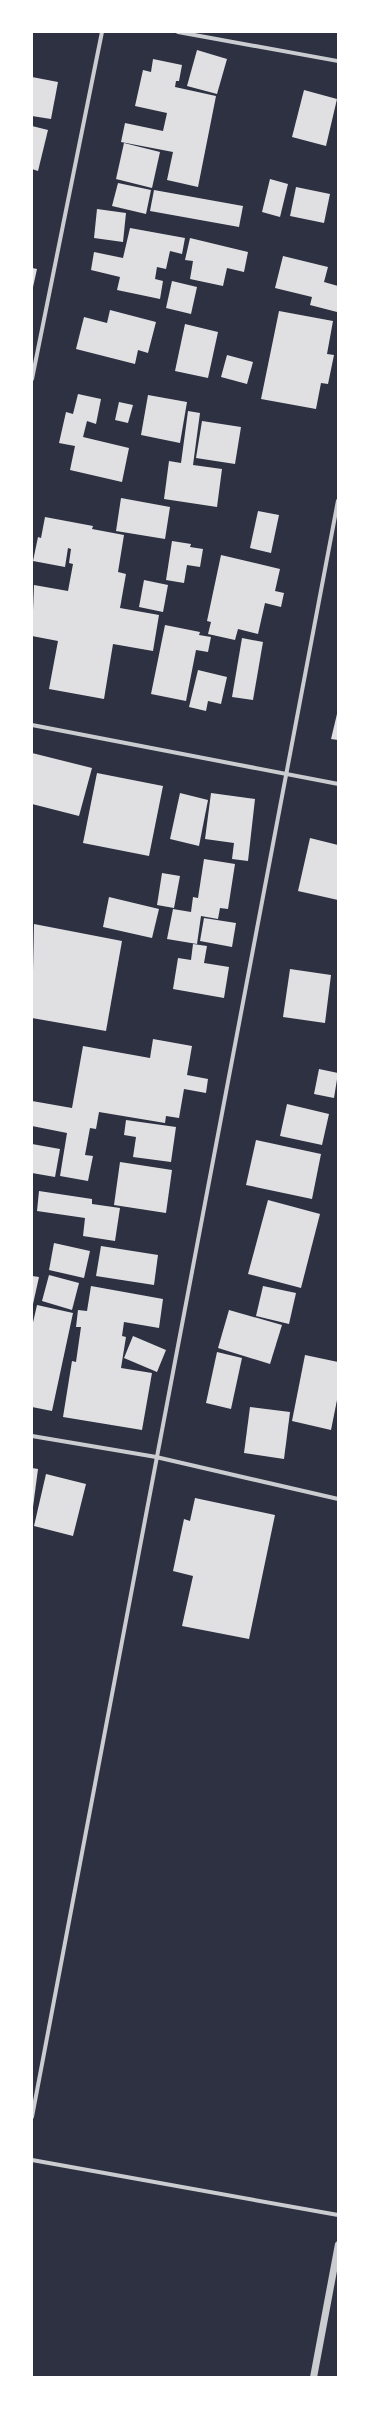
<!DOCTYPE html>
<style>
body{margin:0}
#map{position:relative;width:370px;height:2409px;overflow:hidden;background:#2d3142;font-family:Quicksand,sans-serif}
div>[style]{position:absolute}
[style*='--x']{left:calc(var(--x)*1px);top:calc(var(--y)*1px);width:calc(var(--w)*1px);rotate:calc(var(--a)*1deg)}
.building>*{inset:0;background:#e0e0e3}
.minor>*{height:4px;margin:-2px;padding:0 2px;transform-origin:2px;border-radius:2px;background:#caccd0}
.tertiary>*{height:7px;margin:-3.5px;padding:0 3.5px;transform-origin:3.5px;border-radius:3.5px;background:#caccd0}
span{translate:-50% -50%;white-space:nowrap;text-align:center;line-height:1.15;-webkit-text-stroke:4px #fff;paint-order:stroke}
.frame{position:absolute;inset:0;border:33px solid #fff;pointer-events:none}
</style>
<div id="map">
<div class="building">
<div style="clip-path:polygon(197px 50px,227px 59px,217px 94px,187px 86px)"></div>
<div style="clip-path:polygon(153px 59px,182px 65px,179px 81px,176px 81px,175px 87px,216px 96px,198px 187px,167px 180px,173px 152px,121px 142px,125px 123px,163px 131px,167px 113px,135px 106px,143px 70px,151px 72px)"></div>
<div style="clip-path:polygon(32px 77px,58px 82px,51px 119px,32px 116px)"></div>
<div style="clip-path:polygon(304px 90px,337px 99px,326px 146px,292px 137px)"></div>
<div style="clip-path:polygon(32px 126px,48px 130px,38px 171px,32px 169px)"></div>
<div style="clip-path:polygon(124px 143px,160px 152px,152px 188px,116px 179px)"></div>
<div style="clip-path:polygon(270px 179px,288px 184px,280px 217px,262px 212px)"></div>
<div style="clip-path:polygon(118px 183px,151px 190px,146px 214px,112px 206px)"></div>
<div style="clip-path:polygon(296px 187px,330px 194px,324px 223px,290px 216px)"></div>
<div style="clip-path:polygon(154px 190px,243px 206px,239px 227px,150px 211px)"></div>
<div style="clip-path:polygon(97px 209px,126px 213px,123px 242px,94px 238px)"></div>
<div style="clip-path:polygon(130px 228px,185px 238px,182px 254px,170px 251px,166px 269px,157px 267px,155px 279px,163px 281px,160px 299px,117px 290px,120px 277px,91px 270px,94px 252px,123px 258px)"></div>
<div style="clip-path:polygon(190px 238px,248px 252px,244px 272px,227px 268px,223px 286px,190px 279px,193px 261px,185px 260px)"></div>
<div style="clip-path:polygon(283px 256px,328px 267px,324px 282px,338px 286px,337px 312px,310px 305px,312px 297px,275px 288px)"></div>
<div style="clip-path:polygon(32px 268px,37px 269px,33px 287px,32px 287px)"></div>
<div style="clip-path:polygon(172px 281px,197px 287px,191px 314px,166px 308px)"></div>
<div style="clip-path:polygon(110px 310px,156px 322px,148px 353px,138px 350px,135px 364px,76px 349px,84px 317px,107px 323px)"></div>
<div style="clip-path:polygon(279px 311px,333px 321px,327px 354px,334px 355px,328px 384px,321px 383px,316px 409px,261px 399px)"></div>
<div style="clip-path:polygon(185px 324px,218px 332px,208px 378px,175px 371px)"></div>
<div style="clip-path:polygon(227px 355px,253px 362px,247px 384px,221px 377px)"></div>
<div style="clip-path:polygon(78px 394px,101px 399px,96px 424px,87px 421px,83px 437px,129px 448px,122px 482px,70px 470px,75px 446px,59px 443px,66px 412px,73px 414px)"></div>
<div style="clip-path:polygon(148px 395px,187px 402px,180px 443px,141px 435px)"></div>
<div style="clip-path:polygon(119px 402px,133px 405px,128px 423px,115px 420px)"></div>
<div style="clip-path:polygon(188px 411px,200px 413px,193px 465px,222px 469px,217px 507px,164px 499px,169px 461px,181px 463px)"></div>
<div style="clip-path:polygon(202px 421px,241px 427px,235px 464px,196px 458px)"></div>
<div style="clip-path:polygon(121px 498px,170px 507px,165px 539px,116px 531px)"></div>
<div style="clip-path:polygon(258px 511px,279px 515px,271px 553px,250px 548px)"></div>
<div style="clip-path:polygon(45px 517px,93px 526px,92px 529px,124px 535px,118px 572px,126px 574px,120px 608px,159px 615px,153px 651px,113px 644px,104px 699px,49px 689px,58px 641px,32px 636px,34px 585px,68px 591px,73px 564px,69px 563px,71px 549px,68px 548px,65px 567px,33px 561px,38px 537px,41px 538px)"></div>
<div style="clip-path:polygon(172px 541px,191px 544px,190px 547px,203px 549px,200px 567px,187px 565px,184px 583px,166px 580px)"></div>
<div style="clip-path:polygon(221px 555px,280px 569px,275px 591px,284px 593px,281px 607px,265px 603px,258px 634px,238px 629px,235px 640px,208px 634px,211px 622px,207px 621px)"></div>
<div style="clip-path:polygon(144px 580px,168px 585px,163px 612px,139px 607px)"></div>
<div style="clip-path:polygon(165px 625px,200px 632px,199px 635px,211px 637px,208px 652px,196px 650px,186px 701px,151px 694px)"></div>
<div style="clip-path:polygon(242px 638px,263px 642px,253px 700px,232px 697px)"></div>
<div style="clip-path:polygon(198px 670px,227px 677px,221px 704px,208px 701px,206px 711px,189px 707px)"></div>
<div style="clip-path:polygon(337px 714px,338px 715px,338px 740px,331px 739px)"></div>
<div style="clip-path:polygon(32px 753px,92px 768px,79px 816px,32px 804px)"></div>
<div style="clip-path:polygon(97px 773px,163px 786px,149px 856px,83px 843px)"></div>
<div style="clip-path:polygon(180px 793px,208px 800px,199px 846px,170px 839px)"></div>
<div style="clip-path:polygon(211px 793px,255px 799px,248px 861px,232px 859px,234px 843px,205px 839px)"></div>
<div style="clip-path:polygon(310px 838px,338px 845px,338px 900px,298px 891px)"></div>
<div style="clip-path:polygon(204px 859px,235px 864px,228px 909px,220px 908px,218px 919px,201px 916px,197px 944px,167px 939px,173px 909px,191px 912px,193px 897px,198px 898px)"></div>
<div style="clip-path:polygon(162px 873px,180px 876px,174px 908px,157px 905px)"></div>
<div style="clip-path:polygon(109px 897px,159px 909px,152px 938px,103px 927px)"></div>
<div style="clip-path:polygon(204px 918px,236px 923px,232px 947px,200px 941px)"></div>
<div style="clip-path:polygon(34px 924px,122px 941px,106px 1031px,32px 1018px)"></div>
<div style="clip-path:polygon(193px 944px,207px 946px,204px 963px,229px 967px,224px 998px,173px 989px,178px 958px,191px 960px)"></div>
<div style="clip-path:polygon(290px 969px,331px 975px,325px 1023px,283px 1017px)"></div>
<div style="clip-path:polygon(153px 1039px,192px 1046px,187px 1075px,208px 1079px,206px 1093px,184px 1089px,179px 1118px,166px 1116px,165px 1123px,99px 1112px,96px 1129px,90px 1128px,85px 1155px,93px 1156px,88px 1181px,60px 1176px,67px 1133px,32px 1126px,32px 1101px,72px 1108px,83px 1046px,150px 1058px)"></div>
<div style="clip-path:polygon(319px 1069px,338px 1073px,334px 1098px,314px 1094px)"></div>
<div style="clip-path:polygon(287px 1104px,329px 1114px,322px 1145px,280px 1136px)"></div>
<div style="clip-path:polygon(126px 1120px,176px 1127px,171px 1162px,133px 1157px,136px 1137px,124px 1135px)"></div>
<div style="clip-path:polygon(256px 1140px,321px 1154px,312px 1199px,246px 1185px)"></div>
<div style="clip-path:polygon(32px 1144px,60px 1149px,55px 1177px,32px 1173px)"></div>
<div style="clip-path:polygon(120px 1162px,172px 1170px,166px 1213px,114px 1205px)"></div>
<div style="clip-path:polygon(39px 1191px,92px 1199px,92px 1204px,120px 1208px,115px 1241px,83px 1236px,85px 1218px,37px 1211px)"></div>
<div style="clip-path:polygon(268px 1200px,320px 1214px,301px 1288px,248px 1274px)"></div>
<div style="clip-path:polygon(54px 1243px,90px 1251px,84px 1278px,49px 1270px)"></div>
<div style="clip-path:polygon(101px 1246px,158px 1255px,154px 1285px,96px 1276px)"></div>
<div style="clip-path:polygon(49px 1275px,79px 1283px,72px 1310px,42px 1301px)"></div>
<div style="clip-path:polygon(32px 1276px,39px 1277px,33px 1304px,32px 1304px)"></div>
<div style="clip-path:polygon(91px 1286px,163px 1299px,159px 1328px,124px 1322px,122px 1336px,126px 1337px,121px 1368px,152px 1373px,142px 1430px,63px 1417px,72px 1361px,76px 1362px,81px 1327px,76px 1327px,78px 1310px,87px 1311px)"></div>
<div style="clip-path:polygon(263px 1286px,296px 1293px,289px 1324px,256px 1316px)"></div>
<div style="clip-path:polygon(37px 1305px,73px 1313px,52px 1411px,32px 1407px,32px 1327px)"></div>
<div style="clip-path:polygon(229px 1310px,282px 1325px,270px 1364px,218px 1348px)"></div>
<div style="clip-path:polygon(133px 1336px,166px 1350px,157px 1372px,124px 1358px)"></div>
<div style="clip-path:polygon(217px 1352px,242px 1358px,231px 1409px,206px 1403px)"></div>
<div style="clip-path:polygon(305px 1355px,338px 1362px,338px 1395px,331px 1430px,292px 1421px)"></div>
<div style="clip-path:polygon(250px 1407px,290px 1412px,284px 1459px,244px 1453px)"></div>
<div style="clip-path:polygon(32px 1468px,38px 1469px,33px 1507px,32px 1507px)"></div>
<div style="clip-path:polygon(46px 1474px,86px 1484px,73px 1536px,34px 1526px)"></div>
<div style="clip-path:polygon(195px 1498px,275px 1515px,249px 1639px,182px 1626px,193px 1576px,173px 1571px,184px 1519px,190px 1521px)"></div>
</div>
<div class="minor">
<div style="--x:178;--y:32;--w:163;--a:10.3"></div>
<div style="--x:32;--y:379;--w:354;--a:-78.6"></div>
<div style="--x:32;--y:725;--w:312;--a:10.9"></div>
<div style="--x:32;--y:1436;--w:126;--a:9.6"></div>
<div style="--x:156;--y:1457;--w:187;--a:13"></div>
<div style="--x:32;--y:2117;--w:1645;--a:-79.28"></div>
<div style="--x:32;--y:2160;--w:311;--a:10.2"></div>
</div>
<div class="tertiary">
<div style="--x:313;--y:2377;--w:135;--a:-79.4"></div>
</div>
<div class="frame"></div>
</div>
